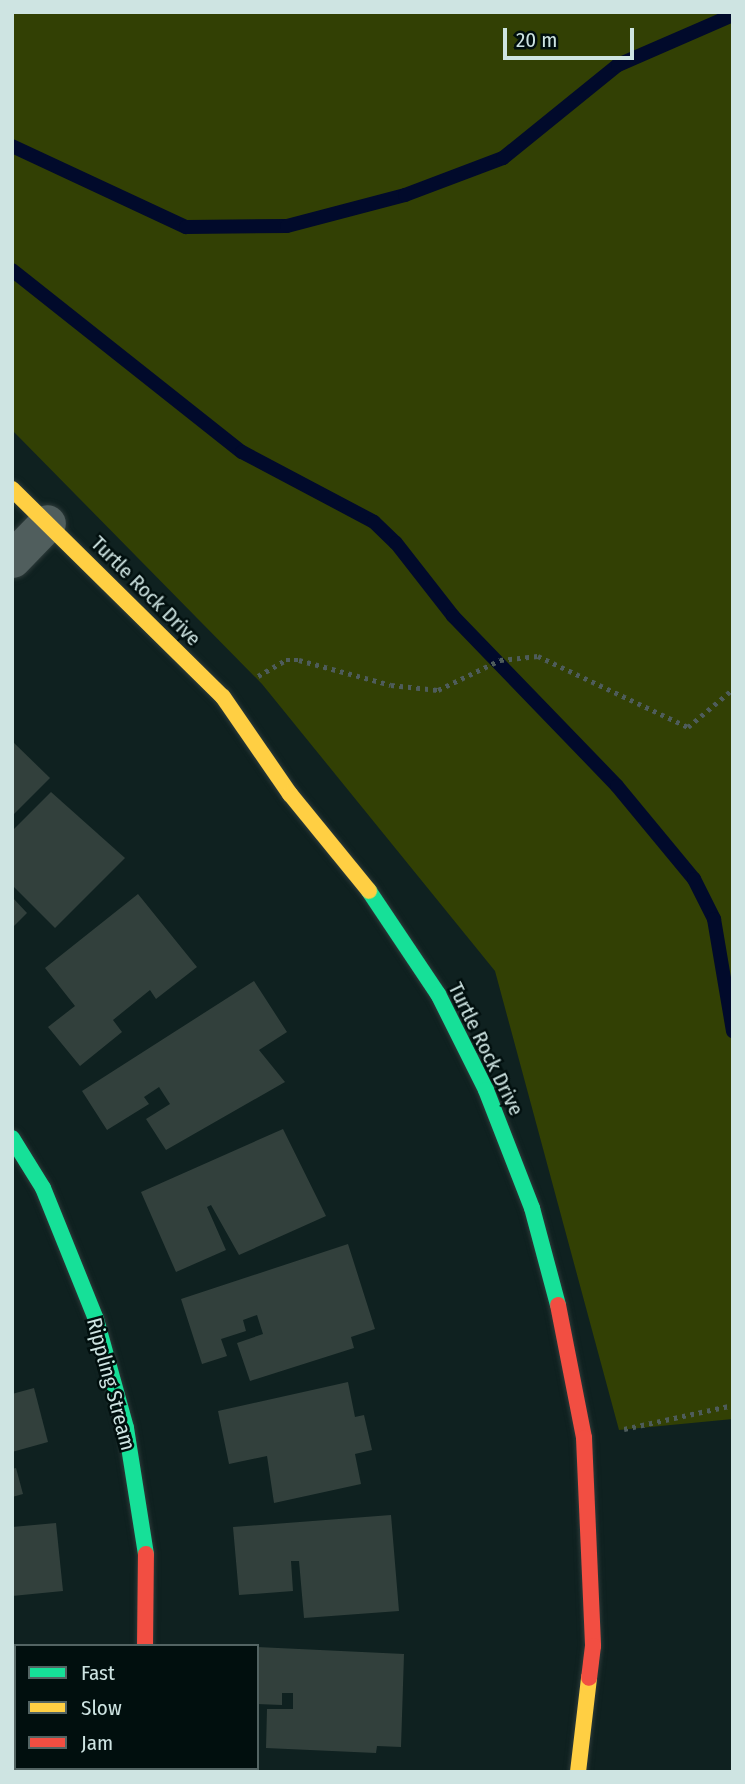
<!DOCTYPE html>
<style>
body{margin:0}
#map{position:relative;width:745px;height:1784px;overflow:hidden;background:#0f2120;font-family:"Fira Sans Condensed",sans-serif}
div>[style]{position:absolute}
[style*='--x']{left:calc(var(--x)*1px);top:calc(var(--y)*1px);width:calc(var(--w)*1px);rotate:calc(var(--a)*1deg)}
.green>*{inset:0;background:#324004}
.stream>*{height:14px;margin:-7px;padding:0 7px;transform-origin:7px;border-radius:7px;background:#010a2b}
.building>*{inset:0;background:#32403c}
.path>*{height:4.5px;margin-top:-2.25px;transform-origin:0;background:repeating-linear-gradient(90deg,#4e5c5b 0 3.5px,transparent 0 8.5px)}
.roads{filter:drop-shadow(0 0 2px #2d3a39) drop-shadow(0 0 2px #2d3a39)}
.street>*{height:37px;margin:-18.5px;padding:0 18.5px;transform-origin:18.5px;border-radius:18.5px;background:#505e5d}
.fast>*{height:16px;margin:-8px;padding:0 8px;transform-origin:8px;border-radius:8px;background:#16e098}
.slow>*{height:16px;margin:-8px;padding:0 8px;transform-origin:8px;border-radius:8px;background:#ffcf43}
.jam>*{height:16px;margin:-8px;padding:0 8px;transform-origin:8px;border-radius:8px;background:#f24e42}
span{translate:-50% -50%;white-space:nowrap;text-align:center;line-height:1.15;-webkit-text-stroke:5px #010f0e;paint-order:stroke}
.street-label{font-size:21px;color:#cee4e2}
.frame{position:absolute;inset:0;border:14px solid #cee4e2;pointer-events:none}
.legend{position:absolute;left:14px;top:1644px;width:245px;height:126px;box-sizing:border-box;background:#010f0e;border:2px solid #536463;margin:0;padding:9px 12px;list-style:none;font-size:21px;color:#cee4e2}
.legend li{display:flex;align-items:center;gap:14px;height:35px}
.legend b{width:35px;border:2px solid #536463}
.scale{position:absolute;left:503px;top:28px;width:131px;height:32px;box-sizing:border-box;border:4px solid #cee4e2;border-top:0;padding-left:9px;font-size:21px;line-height:24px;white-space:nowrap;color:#cee4e2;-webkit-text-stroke:5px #010f0e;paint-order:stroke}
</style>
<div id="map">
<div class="green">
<div style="clip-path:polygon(12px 12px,733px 12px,733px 1419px,619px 1430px,495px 971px,262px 684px,12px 430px)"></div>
</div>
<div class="stream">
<div style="--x:12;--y:146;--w:192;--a:25"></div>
<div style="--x:186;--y:227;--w:101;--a:-0.6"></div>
<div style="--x:287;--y:226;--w:122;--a:-14.7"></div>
<div style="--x:405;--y:195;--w:105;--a:-20.7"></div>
<div style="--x:503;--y:158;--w:148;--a:-39"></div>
<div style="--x:618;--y:65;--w:125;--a:-23.5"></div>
<div style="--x:12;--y:270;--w:293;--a:38.4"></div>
<div style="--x:242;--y:452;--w:149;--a:27.9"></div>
<div style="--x:374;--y:522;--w:30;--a:44"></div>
<div style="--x:396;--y:543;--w:93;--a:52"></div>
<div style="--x:453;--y:616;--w:236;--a:46"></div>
<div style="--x:617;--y:786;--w:121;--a:50.4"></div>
<div style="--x:694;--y:879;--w:45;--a:63.4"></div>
<div style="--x:714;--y:919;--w:114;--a:80.4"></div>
</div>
<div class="building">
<div style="clip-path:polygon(12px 741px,50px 778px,12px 816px)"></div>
<div style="clip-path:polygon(51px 792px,125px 858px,55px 928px,12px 885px,12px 831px)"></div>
<div style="clip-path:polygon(138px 894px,197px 967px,156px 999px,150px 990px,113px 1020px,122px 1032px,80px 1066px,48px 1027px,75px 1006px,45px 968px)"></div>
<div style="clip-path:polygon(12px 897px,27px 913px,12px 928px)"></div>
<div style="clip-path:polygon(254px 981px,287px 1032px,259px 1050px,285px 1082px,166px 1150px,146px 1119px,170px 1104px,159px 1087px,144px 1097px,149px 1104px,107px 1130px,82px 1091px)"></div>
<div style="clip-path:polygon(283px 1129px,326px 1216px,239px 1255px,211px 1205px,207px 1207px,226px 1250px,176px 1272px,141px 1192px)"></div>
<div style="clip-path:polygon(348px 1244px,375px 1329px,351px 1337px,354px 1348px,250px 1381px,237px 1343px,263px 1334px,257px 1315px,243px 1320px,246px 1331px,221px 1339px,227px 1356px,202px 1364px,181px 1299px)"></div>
<div style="clip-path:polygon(348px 1382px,355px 1417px,364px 1415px,372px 1450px,355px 1454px,361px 1484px,274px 1503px,267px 1456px,229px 1464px,218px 1411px)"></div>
<div style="clip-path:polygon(34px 1388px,48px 1442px,12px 1452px,12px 1394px)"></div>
<div style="clip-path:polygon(16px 1468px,23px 1494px,12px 1497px,12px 1469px)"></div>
<div style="clip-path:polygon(391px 1515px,399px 1611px,304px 1618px,299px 1561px,291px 1561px,293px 1591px,239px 1595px,233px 1527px)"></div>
<div style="clip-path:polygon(56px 1523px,63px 1591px,12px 1596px,12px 1527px)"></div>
<div style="clip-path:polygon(257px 1647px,404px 1654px,401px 1747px,377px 1746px,376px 1753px,266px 1748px,267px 1709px,293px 1709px,293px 1693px,282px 1693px,282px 1705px,257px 1704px)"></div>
<div style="clip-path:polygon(12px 1665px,16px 1665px,16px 1764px,12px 1764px)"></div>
</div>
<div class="path">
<div style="--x:258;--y:676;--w:32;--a:-30"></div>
<div style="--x:286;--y:660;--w:13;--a:0"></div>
<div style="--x:299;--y:660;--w:95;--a:15.2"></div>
<div style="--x:391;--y:685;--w:47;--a:6.1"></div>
<div style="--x:438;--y:690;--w:69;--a:-25.8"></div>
<div style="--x:500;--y:660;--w:38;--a:-6"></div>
<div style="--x:538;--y:656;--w:166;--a:25.3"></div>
<div style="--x:688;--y:727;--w:59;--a:-40.2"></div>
<div style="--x:624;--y:1429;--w:112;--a:-12.4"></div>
</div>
<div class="roads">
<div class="street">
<div style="--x:12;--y:559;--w:50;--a:-45.8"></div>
<div style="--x:129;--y:1772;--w:4;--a:-90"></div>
</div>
<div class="fast">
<div style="--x:369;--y:891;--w:124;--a:56.2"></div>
<div style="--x:438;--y:994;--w:107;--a:63.4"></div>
<div style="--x:486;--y:1090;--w:127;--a:68.7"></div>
<div style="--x:532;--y:1208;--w:100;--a:75"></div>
<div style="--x:12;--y:1138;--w:59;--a:58.2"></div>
<div style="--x:43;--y:1188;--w:141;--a:68"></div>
<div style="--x:96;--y:1319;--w:113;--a:74.6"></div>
<div style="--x:126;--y:1428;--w:128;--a:81"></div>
</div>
<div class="slow">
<div style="--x:12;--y:489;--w:296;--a:44.6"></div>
<div style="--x:223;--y:697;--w:118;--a:55.4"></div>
<div style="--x:290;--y:794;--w:125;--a:50.8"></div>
<div style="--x:578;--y:1772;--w:95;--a:-83.3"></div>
</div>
<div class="jam">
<div style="--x:558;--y:1305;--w:136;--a:78.9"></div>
<div style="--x:584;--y:1438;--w:208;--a:87.5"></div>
<div style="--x:593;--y:1646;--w:32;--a:97"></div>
<div style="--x:145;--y:1646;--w:92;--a:-89.4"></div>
</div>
</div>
<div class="street-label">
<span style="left:146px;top:591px;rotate:45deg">Turtle Rock Drive</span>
<span style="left:486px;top:1049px;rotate:64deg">Turtle Rock Drive</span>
<span style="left:111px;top:1384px;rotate:75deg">Rippling Stream</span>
</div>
<div class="frame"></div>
<ul class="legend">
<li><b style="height:9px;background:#16e098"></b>Fast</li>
<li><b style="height:9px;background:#ffcf43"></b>Slow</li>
<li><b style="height:9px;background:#f24e42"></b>Jam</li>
</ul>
<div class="scale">20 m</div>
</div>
